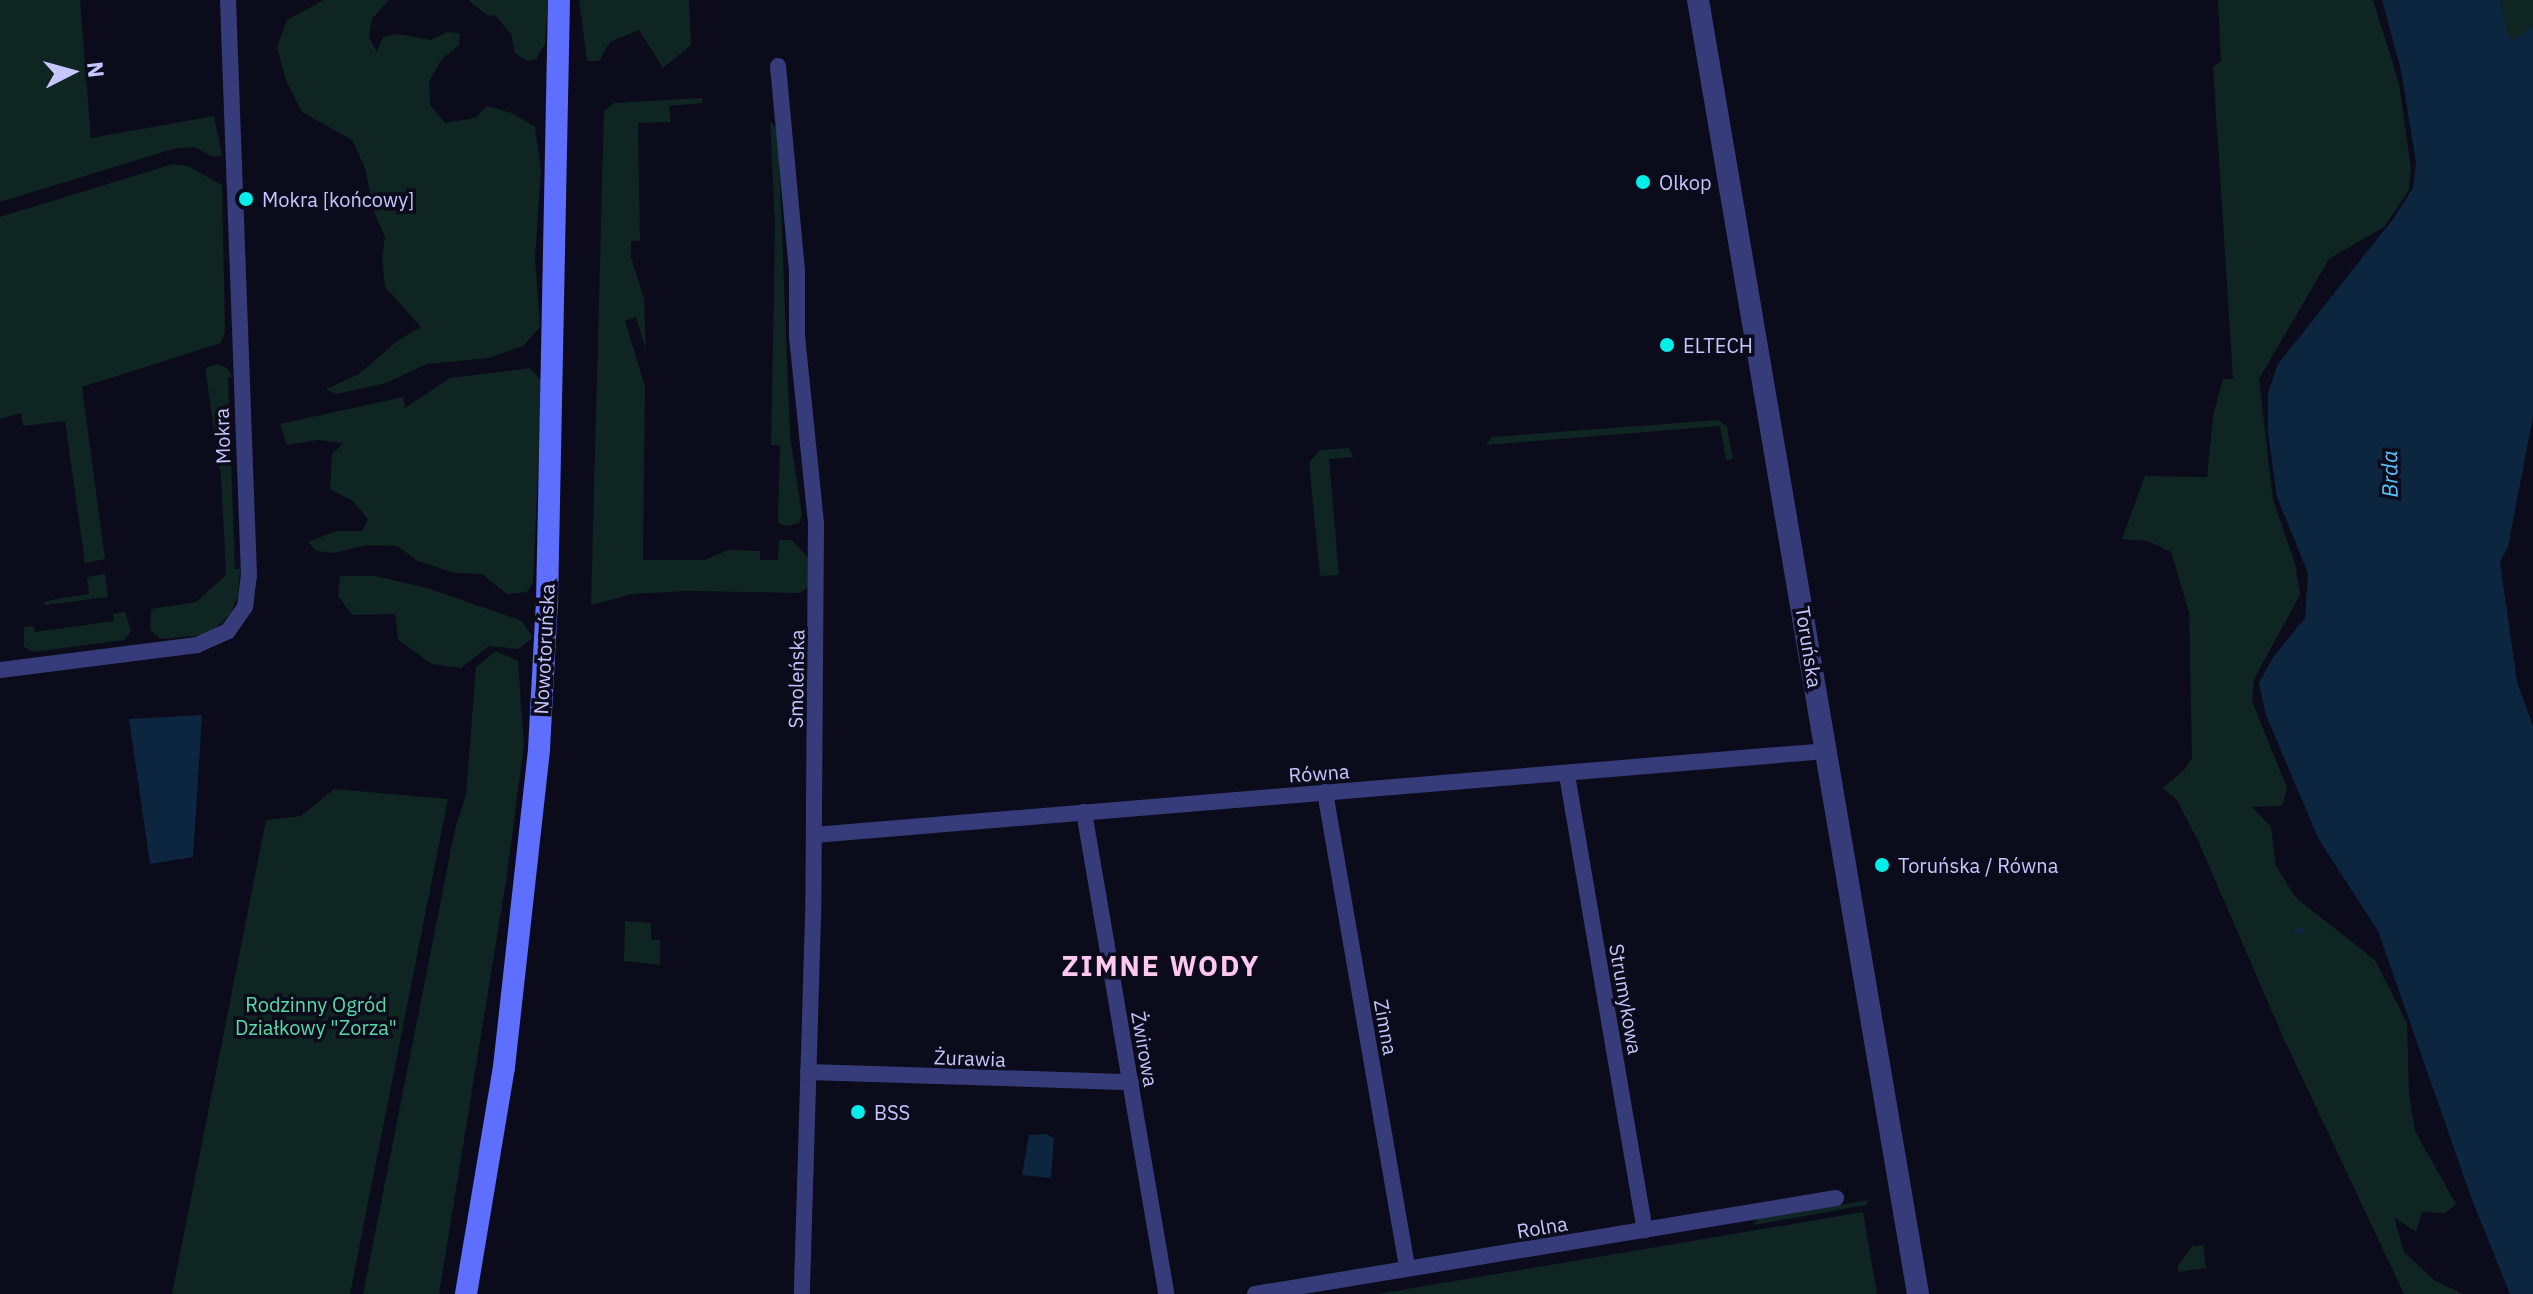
<!DOCTYPE html>
<meta charset="utf-8">
<style>
body{margin:0}
#map{position:relative;width:2533px;height:1294px;overflow:hidden;background:#0c0b1b;font-family:"IBM Plex Sans",sans-serif}
div>[style]{position:absolute}
[style*='--x']{left:calc(var(--x)*1px);top:calc(var(--y)*1px);width:calc(var(--w)*1px);rotate:calc(var(--a)*1deg)}
.green>*{inset:0;background:#0e2521}
.water>*{inset:0;background:#0c263f}
.stream>*{height:5px;margin:-2.5px;padding:0 2.5px;transform-origin:2.5px;border-radius:2.5px;background:#0c263f}
.minor>*{height:16px;margin:-8px;padding:0 8px;transform-origin:8px;border-radius:8px;background:#363c7a}
.tertiary>*{height:22px;margin:-11px;padding:0 11px;transform-origin:11px;border-radius:11px;background:#363c7a}
.secondary>*{height:22px;margin:-11px;padding:0 11px;transform-origin:11px;border-radius:11px;background:#5e6efd}
.dots>*{width:22px;height:22px;translate:-50% -50%;box-sizing:border-box;border:4px solid #0c0b1b;border-radius:50%}
span{translate:-50% -50%;white-space:nowrap;text-align:center;line-height:1.15;-webkit-text-stroke:7px #0c0b1b;paint-order:stroke}
.poi-label{font-size:20px;color:#c6c7fe}
.left{translate:0 -50%;text-align:left}
.street-label{font-size:20px;color:#c6c7fe}
.park-label{font-size:20px;color:#54dca9}
.water-label{font-size:22px;color:#55c4fd;font-style:italic}
.district-label{font-size:28px;color:#fec8f1;font-weight:700;letter-spacing:2px}
.north{position:absolute;left:32px;top:32px;width:80px;height:80px;-webkit-text-stroke:6px #0c0b1b;paint-order:stroke;rotate:84deg;font-size:22px;font-weight:700;line-height:32px;text-align:center;color:#c6c7fe}
.north::after{content:'';display:block;margin:auto;width:28px;height:36px;background:#c6c7fe;clip-path:polygon(50% 0,100% 100%,50% 72%,0 100%)}
</style>
<div id="map">
<div class="green">
<div style="clip-path:polygon(0 0,80px 0,91px 138px,214px 116px,222px 155px,214px 157px,194px 147px,173px 149px,0 202px)"></div>
<div style="clip-path:polygon(324px 0,389px 0,372px 19px,369px 37px,377px 52px,383px 37px,398px 34px,431px 40px,447px 32px,460px 33px,459px 45px,442px 59px,429px 82px,430px 105px,445px 123px,475px 118px,487px 106px,512px 113px,535px 127px,541px 170px,535px 257px,540px 327px,523px 346px,489px 358px,427px 364px,386px 383px,336px 394px,326px 389px,359px 374px,397px 341px,421px 327px,385px 287px,382px 258px,385px 237px,374px 212px,365px 168px,352px 140px,302px 112px,286px 80px,277px 47px,287px 20px)"></div>
<div style="clip-path:polygon(468px 0,548px 0,545px 44px,536px 59px,528px 61px,515px 53px,511px 34px,496px 16px,487px 15px)"></div>
<div style="clip-path:polygon(579px 0,689px 0,691px 45px,663px 68px,639px 30px,610px 42px,599px 61px,587px 61px)"></div>
<div style="clip-path:polygon(2218px 0,2373px 0,2399px 83px,2411px 169px,2409px 190px,2384px 227px,2329px 259px,2259px 379px,2273px 500px,2295px 563px,2300px 595px,2254px 679px,2252px 701px,2287px 788px,2282px 806px,2252px 807px,2271px 827px,2276px 866px,2296px 898px,2375px 960px,2407px 1023px,2409px 1093px,2415px 1131px,2456px 1204px,2445px 1213px,2422px 1212px,2416px 1232px,2394px 1217px,2404px 1252px,2434px 1280px,2463px 1294px,2404px 1294px,2283px 1037px,2199px 843px,2177px 800px,2163px 788px,2184px 770px,2192px 758px,2189px 612px,2171px 552px,2148px 541px,2122px 539px,2145px 476px,2207px 477px,2213px 416px,2223px 379px,2233px 379px,2213px 66px,2221px 62px)"></div>
<div style="clip-path:polygon(2500px 0,2533px 0,2533px 26px,2529px 32px,2514px 40px,2507px 36px)"></div>
<div style="clip-path:polygon(702px 98px,702px 103px,669px 106px,671px 122px,638px 123px,640px 241px,631px 241px,631px 257px,644px 299px,646px 350px,636px 317px,625px 321px,645px 386px,643px 560px,705px 560px,728px 550px,760px 551px,760px 560px,778px 560px,779px 540px,792px 540px,810px 560px,810px 586px,800px 593px,686px 591px,632px 594px,591px 605px,604px 111px,614px 103px)"></div>
<div style="clip-path:polygon(770px 121px,778px 130px,790px 437px,802px 514px,799px 523px,786px 526px,778px 523px,780px 445px,771px 445px,775px 224px)"></div>
<div style="clip-path:polygon(173px 164px,188px 166px,222px 185px,225px 332px,221px 343px,82px 387px,105px 559px,85px 563px,65px 421px,23px 426px,21px 413px,0 419px,0 217px)"></div>
<div style="clip-path:polygon(218px 364px,227px 368px,232px 377px,228px 378px,235px 569px,240px 569px,238px 595px,231px 613px,215px 629px,203px 635px,161px 639px,150px 630px,151px 609px,196px 602px,226px 575px,221px 476px,205px 368px)"></div>
<div style="clip-path:polygon(530px 368px,542px 382px,533px 583px,527px 592px,507px 594px,482px 574px,455px 573px,418px 561px,397px 546px,366px 545px,334px 553px,317px 551px,308px 542px,336px 531px,362px 531px,368px 519px,353px 501px,330px 489px,332px 454px,343px 443px,318px 440px,287px 445px,280px 424px,403px 397px,405px 408px,450px 378px)"></div>
<div style="clip-path:polygon(1718px 420px,1727px 427px,1733px 459px,1726px 460px,1720px 426px,1486px 445px,1492px 437px)"></div>
<div style="clip-path:polygon(1349px 448px,1353px 457px,1329px 459px,1339px 575px,1320px 576px,1309px 463px,1320px 450px)"></div>
<div style="clip-path:polygon(105px 574px,108px 597px,45px 605px,44px 602px,56px 599px,89px 594px,87px 577px)"></div>
<div style="clip-path:polygon(340px 576px,375px 576px,427px 588px,522px 621px,533px 638px,518px 649px,489px 646px,461px 668px,432px 664px,398px 640px,395px 614px,352px 615px,338px 596px)"></div>
<div style="clip-path:polygon(125px 612px,131px 631px,124px 640px,33px 652px,24px 647px,24px 627px,33px 626px,35px 632px,114px 621px,113px 614px)"></div>
<div style="clip-path:polygon(496px 651px,518px 661px,524px 745px,506px 881px,439px 1294px,363px 1294px,455px 829px,466px 795px,476px 667px)"></div>
<div style="clip-path:polygon(334px 789px,448px 799px,350px 1294px,172px 1294px,266px 820px,301px 816px)"></div>
<div style="clip-path:polygon(625px 921px,651px 923px,651px 940px,660px 940px,660px 965px,624px 961px)"></div>
<div style="clip-path:polygon(1869px 1200px,1866px 1205px,1754px 1225px,1757px 1219px)"></div>
<div style="clip-path:polygon(1863px 1212px,1877px 1294px,1377px 1294px,1550px 1265px)"></div>
<div style="clip-path:polygon(2194px 1244px,2194px 1247px,2203px 1245px,2206px 1268px,2178px 1272px,2178px 1265px)"></div>
</div>
<div class="water">
<div style="clip-path:polygon(2382px 0,2500px 0,2508px 36px,2514px 40px,2533px 26px,2533px 416px,2508px 547px,2500px 562px,2517px 682px,2533px 726px,2533px 1294px,2510px 1294px,2471px 1197px,2378px 931px,2318px 838px,2266px 715px,2259px 683px,2274px 656px,2305px 618px,2308px 573px,2277px 497px,2268px 432px,2268px 393px,2278px 364px,2393px 219px,2413px 188px,2416px 163px,2401px 70px)"></div>
<div style="clip-path:polygon(202px 715px,193px 857px,150px 864px,129px 719px)"></div>
<div style="clip-path:polygon(1029px 1135px,1046px 1134px,1054px 1138px,1051px 1178px,1022px 1175px)"></div>
</div>
<div class="stream">
<div style="--x:2295;--y:932;--w:9;--a:-27"></div>
</div>
<div class="minor">
<div style="--x:778;--y:66;--w:207;--a:84.7"></div>
<div style="--x:797;--y:272;--w:64;--a:90"></div>
<div style="--x:797;--y:336;--w:188;--a:84.2"></div>
<div style="--x:816;--y:523;--w:394;--a:90.4"></div>
<div style="--x:813;--y:917;--w:377;--a:91.7"></div>
<div style="--x:0;--y:670;--w:199;--a:-7.2"></div>
<div style="--x:197;--y:645;--w:34;--a:-24"></div>
<div style="--x:228;--y:631;--w:29;--a:-55"></div>
<div style="--x:245;--y:607;--w:31;--a:-83"></div>
<div style="--x:249;--y:576;--w:576;--a:-92.09"></div>
<div style="--x:1567;--y:775;--w:462;--a:80.3"></div>
<div style="--x:1325;--y:792;--w:483;--a:80.2"></div>
<div style="--x:1084;--y:812;--w:489;--a:80.3"></div>
<div style="--x:814;--y:835;--w:1015;--a:-4.74"></div>
<div style="--x:808;--y:1072;--w:323;--a:1.8"></div>
<div style="--x:1255;--y:1294;--w:589;--a:-9.38"></div>
</div>
<div class="tertiary">
<div style="--x:1698;--y:0;--w:1313;--a:80.35"></div>
</div>
<div class="secondary">
<div style="--x:466;--y:1294;--w:230;--a:-80.5"></div>
<div style="--x:504;--y:1067;--w:320;--a:-83.7"></div>
<div style="--x:539;--y:749;--w:146;--a:-86.9"></div>
<div style="--x:547;--y:603;--w:603;--a:-88.86"></div>
</div>
<div class="dots">
<div style="left:1643px;top:182px;background:#02eee8"></div>
<div style="left:246px;top:199px;background:#02eee8"></div>
<div style="left:1667px;top:345px;background:#02eee8"></div>
<div style="left:1882px;top:865px;background:#02eee8"></div>
<div style="left:858px;top:1112px;background:#02eee8"></div>
</div>
<div class="poi-label">
<span class="left" style="left:1659px;top:182px">Olkop</span>
<span class="left" style="left:262px;top:199px">Mokra [końcowy]</span>
<span class="left" style="left:1683px;top:345px">ELTECH</span>
<span class="left" style="left:1898px;top:865px">Toruńska / Równa</span>
<span class="left" style="left:874px;top:1112px">BSS</span>
</div>
<div class="street-label">
<span style="left:222px;top:436px;rotate:-92deg">Mokra</span>
<span style="left:1809px;top:647px;rotate:81deg">Toruńska</span>
<span style="left:544px;top:649px;rotate:-87deg">Nowotoruńska</span>
<span style="left:796px;top:679px;rotate:-89deg">Smoleńska</span>
<span style="left:1319px;top:773px;rotate:-4deg">Równa</span>
<span style="left:1626px;top:999px;rotate:80deg">Strumykowa</span>
<span style="left:1386px;top:1027px;rotate:80deg">Zimna</span>
<span style="left:1145px;top:1049px;rotate:80deg">Żwirowa</span>
<span style="left:970px;top:1058px;rotate:2deg">Żurawia</span>
<span style="left:1542px;top:1227px;rotate:-9deg">Rolna</span>
</div>
<div class="park-label">
<span style="left:316px;top:1016px">Rodzinny Ogród<br>Działkowy "Zorza"</span>
</div>
<div class="water-label">
<span style="left:2389px;top:474px;rotate:-91deg">Brda</span>
</div>
<div class="district-label">
<span style="left:1161px;top:966px">ZIMNE WODY</span>
</div>
<div class="north">N</div>
</div>
